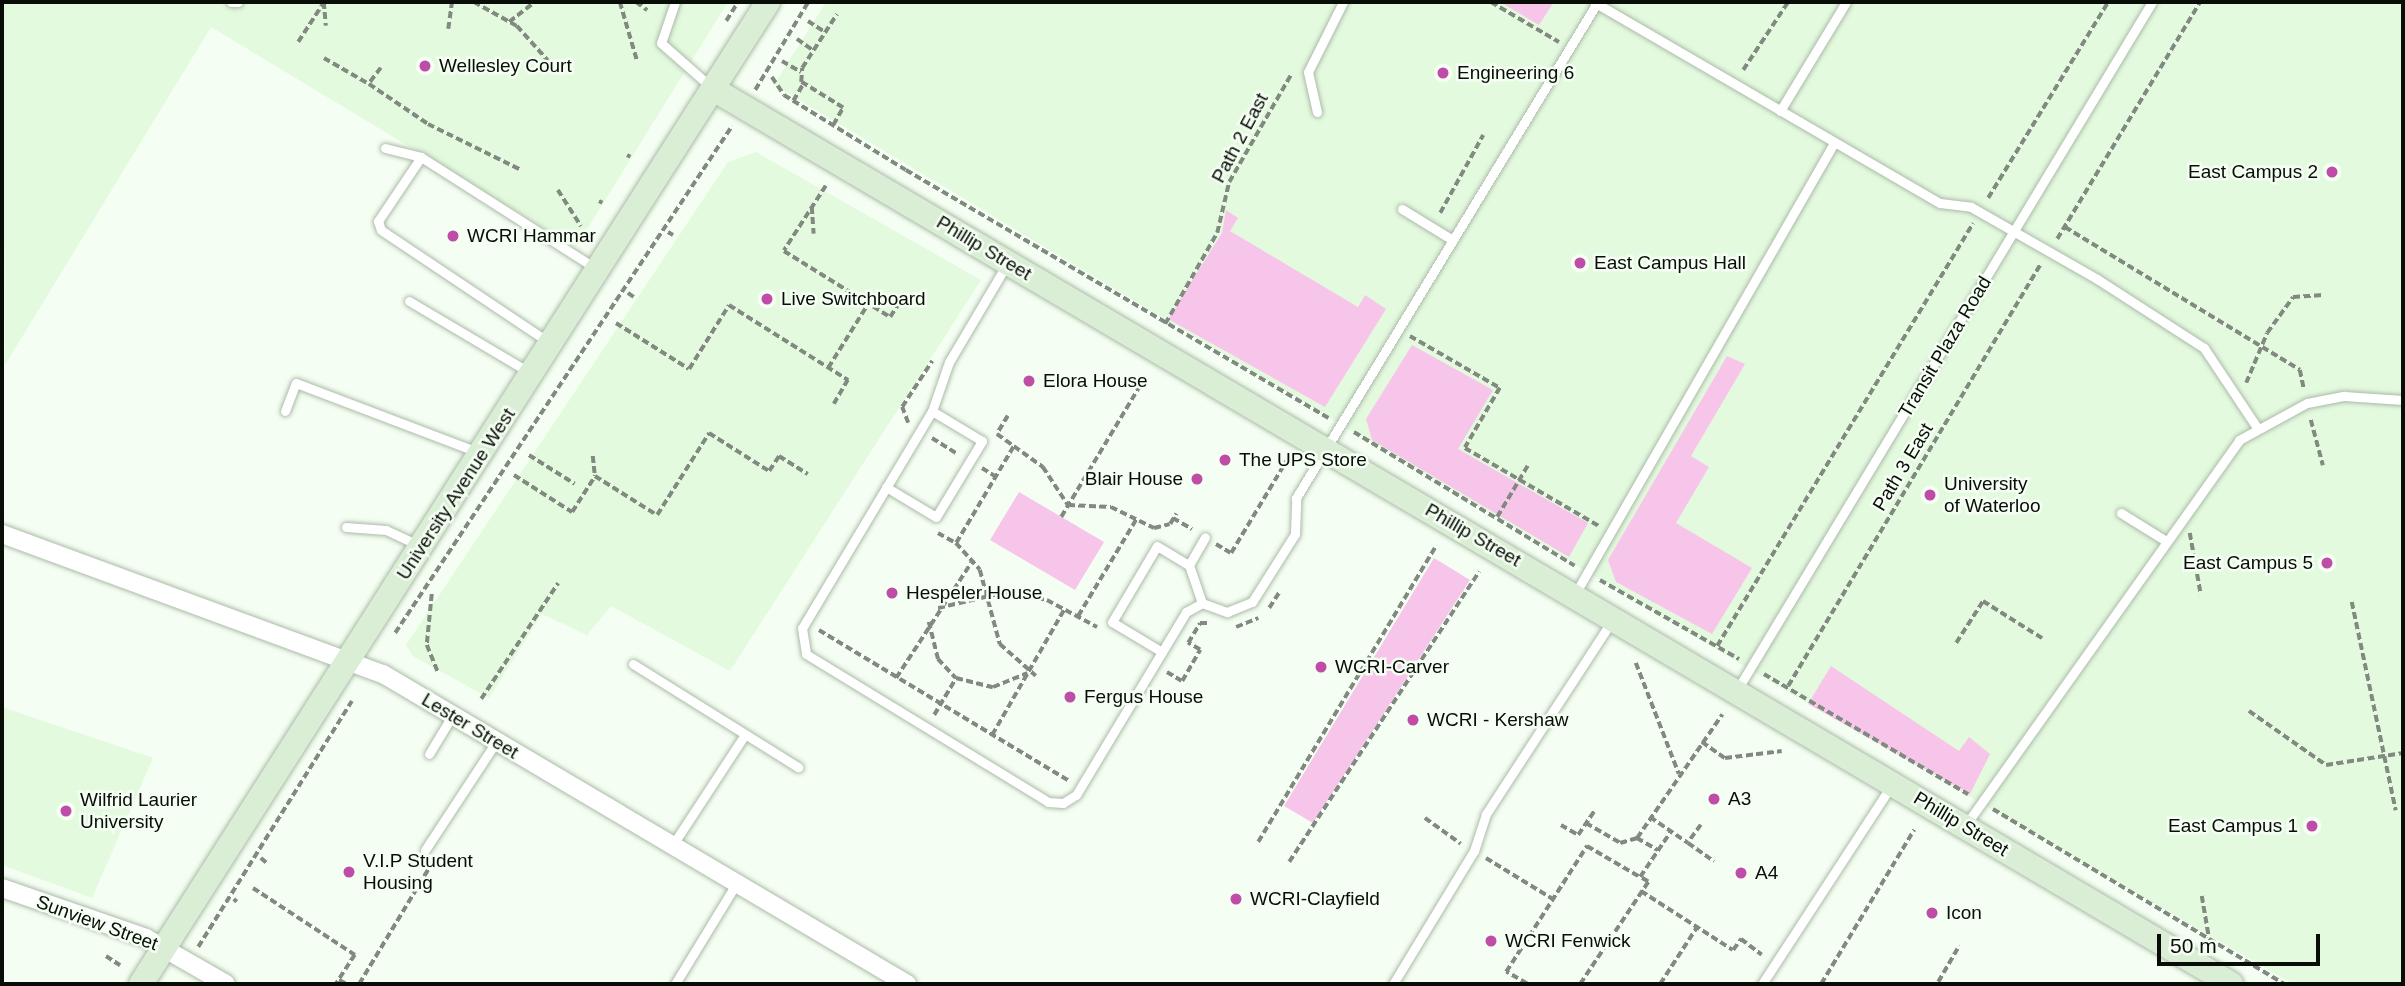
<!DOCTYPE html>
<style>
body{margin:0}
#map{position:relative;width:2405px;height:986px;overflow:hidden;background:#f4fef2;font-family:Helvetica,sans-serif}
div>[style]{position:absolute}
[style*='--x']{left:calc(var(--x)*1px);top:calc(var(--y)*1px);width:calc(var(--w)*1px);rotate:calc(var(--a)*1deg)}
.built>*{inset:0;background:#e4fadf}
.green>*{inset:0;background:#f8c5ea}
.path>*{height:3.5px;margin-top:-1.75px;transform-origin:0;background:repeating-linear-gradient(90deg,#828980 0 7px,transparent 0 10.5px)}
.roads{filter:drop-shadow(0 0 2px #abbba8) drop-shadow(0 0 2px #abbba8)}
.lane>*{height:9px;margin:-4.5px;padding:0 4.5px;transform-origin:4.5px;border-radius:4.5px;background:#fff}
.street>*{height:18px;margin:-9px;padding:0 9px;transform-origin:9px;border-radius:9px;background:#fff}
.secondary>*{height:24px;margin:-12px;padding:0 12px;transform-origin:12px;border-radius:12px;background:#daeed6}
.dots>*{width:19px;height:19px;translate:-50% -50%;box-sizing:border-box;border:4px solid #f4fef2;border-radius:50%}
span{translate:-50% -50%;white-space:nowrap;text-align:center;line-height:1.15;-webkit-text-stroke:5px #f4fef2;paint-order:stroke}
.poi-label{font-size:19px;color:#080d07}
.left{translate:0 -50%;text-align:left}
.right{translate:-100% -50%;text-align:right}
.street-label{font-size:19px;color:#080d07}
.frame{position:absolute;inset:0;border:4px solid #080d07;pointer-events:none}
.scale{position:absolute;left:2157px;top:934px;width:163px;height:32px;box-sizing:border-box;border:4px solid #080d07;border-top:0;padding-left:9px;font-size:21px;line-height:24px;white-space:nowrap;color:#080d07;-webkit-text-stroke:5px #f4fef2;paint-order:stroke}
</style>
<div id="map">
<div class="built">
<div style="clip-path:polygon(2px 2px,728px 2px,576px 247px,211px 27px,5px 365px)"></div>
<div style="clip-path:polygon(826px 2px,2403px 2px,2403px 984px,2293px 984px,1766px 679px,774px 85px)"></div>
<div style="clip-path:polygon(756px 152px,981px 280px,730px 671px,611px 606px,587px 635px,542px 614px,489px 698px,413px 656px,406px 645px,728px 162px)"></div>
<div style="clip-path:polygon(2px 707px,153px 758px,92px 898px,2px 865px)"></div>
</div>
<div class="green">
<div style="clip-path:polygon(1500px 2px,1554px 2px,1539px 25px)"></div>
<div style="clip-path:polygon(1226px 210px,1238px 218px,1230px 231px,1358px 307px,1365px 295px,1386px 309px,1325px 407px,1168px 319px,1222px 233px)"></div>
<div style="clip-path:polygon(1412px 345px,1493px 390px,1458px 449px,1588px 523px,1569px 557px,1372px 440px,1366px 419px)"></div>
<div style="clip-path:polygon(1727px 356px,1745px 364px,1691px 456px,1709px 467px,1676px 523px,1752px 568px,1712px 634px,1616px 582px,1608px 560px)"></div>
<div style="clip-path:polygon(1019px 492px,1104px 542px,1075px 590px,990px 540px)"></div>
<div style="clip-path:polygon(1434px 558px,1470px 580px,1313px 823px,1284px 806px)"></div>
<div style="clip-path:polygon(1831px 666px,1959px 751px,1969px 737px,1990px 754px,1970px 794px,1808px 704px)"></div>
</div>
<div class="path">
<div style="--x:474;--y:2;--w:49;--a:29.2"></div>
<div style="--x:517;--y:26;--w:52;--a:48.1"></div>
<div style="--x:620;--y:2;--w:60;--a:73.7"></div>
<div style="--x:636;--y:2;--w:14;--a:36"></div>
<div style="--x:1491;--y:2;--w:79;--a:30.5"></div>
<div style="--x:726;--y:21;--w:22;--a:-58"></div>
<div style="--x:808;--y:21;--w:20;--a:33"></div>
<div style="--x:509;--y:22;--w:33;--a:-38"></div>
<div style="--x:448;--y:29;--w:27;--a:-82"></div>
<div style="--x:797;--y:39;--w:19;--a:35"></div>
<div style="--x:298;--y:42;--w:48;--a:-57"></div>
<div style="--x:324;--y:2;--w:24;--a:85"></div>
<div style="--x:324;--y:58;--w:52;--a:30"></div>
<div style="--x:782;--y:61;--w:22;--a:30"></div>
<div style="--x:381;--y:68;--w:20;--a:127"></div>
<div style="--x:369;--y:84;--w:71;--a:34.1"></div>
<div style="--x:428;--y:124;--w:102;--a:26.3"></div>
<div style="--x:1743;--y:70;--w:82;--a:-56.5"></div>
<div style="--x:772;--y:77;--w:22;--a:56"></div>
<div style="--x:784;--y:95;--w:143;--a:31.6"></div>
<div style="--x:906;--y:170;--w:490;--a:30.4"></div>
<div style="--x:755;--y:90;--w:103;--a:-58.9"></div>
<div style="--x:793;--y:101;--w:21;--a:-59"></div>
<div style="--x:833;--y:125;--w:20;--a:-60"></div>
<div style="--x:843;--y:108;--w:49;--a:-148.2"></div>
<div style="--x:801;--y:82;--w:14;--a:-86"></div>
<div style="--x:802;--y:68;--w:64;--a:-57.1"></div>
<div style="--x:627;--y:155;--w:4;--a:27"></div>
<div style="--x:826;--y:186;--w:77;--a:122.9"></div>
<div style="--x:784;--y:251;--w:125;--a:31.9"></div>
<div style="--x:890;--y:317;--w:30;--a:-57"></div>
<div style="--x:558;--y:190;--w:43;--a:57.4"></div>
<div style="--x:1988;--y:198;--w:230;--a:-58.5"></div>
<div style="--x:599;--y:201;--w:4;--a:27"></div>
<div style="--x:812;--y:207;--w:27;--a:86"></div>
<div style="--x:1440;--y:213;--w:89;--a:-61.1"></div>
<div style="--x:2065;--y:227;--w:275;--a:31.3"></div>
<div style="--x:2300;--y:370;--w:19;--a:78"></div>
<div style="--x:668;--y:232;--w:6;--a:31"></div>
<div style="--x:2057;--y:239;--w:277;--a:-58.9"></div>
<div style="--x:628;--y:293;--w:7;--a:34"></div>
<div style="--x:616;--y:323;--w:86;--a:32.2"></div>
<div style="--x:689;--y:369;--w:75;--a:-58"></div>
<div style="--x:729;--y:305;--w:141;--a:32.2"></div>
<div style="--x:848;--y:380;--w:28;--a:120"></div>
<div style="--x:1165;--y:324;--w:105;--a:-60.3"></div>
<div style="--x:1217;--y:233;--w:52;--a:-76.8"></div>
<div style="--x:1229;--y:182;--w:126;--a:-60"></div>
<div style="--x:1410;--y:336;--w:104;--a:30"></div>
<div style="--x:1500;--y:388;--w:69;--a:120.3"></div>
<div style="--x:1465;--y:448;--w:155;--a:30.2"></div>
<div style="--x:828;--y:368;--w:75;--a:-58"></div>
<div style="--x:2246;--y:383;--w:54;--a:-67.2"></div>
<div style="--x:2267;--y:333;--w:44;--a:-54.2"></div>
<div style="--x:2293;--y:297;--w:30;--a:-4"></div>
<div style="--x:1008;--y:416;--w:21;--a:121"></div>
<div style="--x:997;--y:434;--w:57;--a:35.7"></div>
<div style="--x:1043;--y:467;--w:45;--a:56.7"></div>
<div style="--x:1068;--y:505;--w:43;--a:2.7"></div>
<div style="--x:1111;--y:507;--w:48;--a:26"></div>
<div style="--x:1154;--y:528;--w:16;--a:-14"></div>
<div style="--x:1170;--y:524;--w:12;--a:-59"></div>
<div style="--x:2311;--y:420;--w:47;--a:75.1"></div>
<div style="--x:908;--y:423;--w:17;--a:-111"></div>
<div style="--x:902;--y:407;--w:55;--a:-56.9"></div>
<div style="--x:1354;--y:432;--w:258;--a:31.2"></div>
<div style="--x:932;--y:438;--w:31;--a:32"></div>
<div style="--x:529;--y:455;--w:54;--a:32.2"></div>
<div style="--x:593;--y:456;--w:20;--a:84"></div>
<div style="--x:982;--y:468;--w:15;--a:32"></div>
<div style="--x:514;--y:475;--w:69;--a:32.5"></div>
<div style="--x:572;--y:512;--w:43;--a:-57.4"></div>
<div style="--x:595;--y:476;--w:73;--a:32.2"></div>
<div style="--x:657;--y:515;--w:97;--a:-57.6"></div>
<div style="--x:709;--y:433;--w:71;--a:32.3"></div>
<div style="--x:769;--y:471;--w:18;--a:-56"></div>
<div style="--x:779;--y:456;--w:34;--a:32"></div>
<div style="--x:1061;--y:517;--w:167;--a:-59"></div>
<div style="--x:1497;--y:517;--w:61;--a:-59.2"></div>
<div style="--x:1173;--y:518;--w:22;--a:30"></div>
<div style="--x:938;--y:533;--w:21;--a:29"></div>
<div style="--x:956;--y:543;--w:115;--a:-59.2"></div>
<div style="--x:2190;--y:533;--w:63;--a:79.9"></div>
<div style="--x:956;--y:543;--w:36;--a:48"></div>
<div style="--x:980;--y:570;--w:77;--a:74.9"></div>
<div style="--x:1000;--y:644;--w:48;--a:41.6"></div>
<div style="--x:1216;--y:544;--w:17;--a:31"></div>
<div style="--x:1231;--y:553;--w:111;--a:-59"></div>
<div style="--x:1600;--y:580;--w:160;--a:29.6"></div>
<div style="--x:432;--y:594;--w:51;--a:95.6"></div>
<div style="--x:427;--y:645;--w:31;--a:68"></div>
<div style="--x:2352;--y:602;--w:213;--a:78.1"></div>
<div style="--x:938;--y:608;--w:70;--a:-13.2"></div>
<div style="--x:1006;--y:592;--w:42;--a:11"></div>
<div style="--x:1047;--y:600;--w:57;--a:28.4"></div>
<div style="--x:1269;--y:608;--w:20;--a:-57"></div>
<div style="--x:1078;--y:616;--w:114;--a:-59"></div>
<div style="--x:929;--y:622;--w:38;--a:76"></div>
<div style="--x:938;--y:659;--w:26;--a:47"></div>
<div style="--x:956;--y:678;--w:38;--a:14"></div>
<div style="--x:993;--y:687;--w:37;--a:-22"></div>
<div style="--x:1236;--y:627;--w:24;--a:-22"></div>
<div style="--x:819;--y:630;--w:292;--a:31.1"></div>
<div style="--x:395;--y:633;--w:609;--a:-56.39"></div>
<div style="--x:1956;--y:643;--w:50;--a:-57.3"></div>
<div style="--x:1983;--y:601;--w:70;--a:32.1"></div>
<div style="--x:1717;--y:646;--w:494;--a:-58.8"></div>
<div style="--x:1636;--y:663;--w:119;--a:68.8"></div>
<div style="--x:1167;--y:672;--w:17;--a:31"></div>
<div style="--x:1182;--y:681;--w:36;--a:-60"></div>
<div style="--x:1200;--y:650;--w:14;--a:-150"></div>
<div style="--x:1188;--y:643;--w:23;--a:-59"></div>
<div style="--x:1200;--y:623;--w:8;--a:0"></div>
<div style="--x:1764;--y:674;--w:237;--a:30.5"></div>
<div style="--x:896;--y:678;--w:141;--a:-56.9"></div>
<div style="--x:1788;--y:686;--w:493;--a:-59.1"></div>
<div style="--x:481;--y:699;--w:139;--a:-56.4"></div>
<div style="--x:2249;--y:711;--w:94;--a:35"></div>
<div style="--x:2326;--y:765;--w:78;--a:-8.9"></div>
<div style="--x:934;--y:715;--w:43;--a:-59.3"></div>
<div style="--x:992;--y:735;--w:146;--a:-60.1"></div>
<div style="--x:1702;--y:742;--w:28;--a:35"></div>
<div style="--x:1725;--y:758;--w:57;--a:-7"></div>
<div style="--x:1993;--y:809;--w:340;--a:31"></div>
<div style="--x:1650;--y:817;--w:46;--a:34.4"></div>
<div style="--x:1425;--y:818;--w:44;--a:35.8"></div>
<div style="--x:1586;--y:823;--w:39;--a:30"></div>
<div style="--x:1620;--y:843;--w:18;--a:-16"></div>
<div style="--x:1637;--y:838;--w:150;--a:-55.4"></div>
<div style="--x:1561;--y:825;--w:20;--a:30"></div>
<div style="--x:1578;--y:835;--w:30;--a:-56"></div>
<div style="--x:1701;--y:825;--w:22;--a:126"></div>
<div style="--x:1688;--y:843;--w:32;--a:35"></div>
<div style="--x:1637;--y:838;--w:24;--a:30"></div>
<div style="--x:1258;--y:842;--w:344;--a:-59"></div>
<div style="--x:261;--y:858;--w:9;--a:41"></div>
<div style="--x:1486;--y:858;--w:79;--a:31.5"></div>
<div style="--x:1289;--y:862;--w:347;--a:-56.8"></div>
<div style="--x:253;--y:888;--w:122;--a:33.3"></div>
<div style="--x:355;--y:955;--w:35;--a:123"></div>
<div style="--x:1641;--y:891;--w:109;--a:32.7"></div>
<div style="--x:1733;--y:950;--w:14;--a:-54"></div>
<div style="--x:1741;--y:939;--w:26;--a:37"></div>
<div style="--x:2202;--y:896;--w:42;--a:80.3"></div>
<div style="--x:234;--y:899;--w:4;--a:45"></div>
<div style="--x:198;--y:947;--w:290;--a:-58"></div>
<div style="--x:106;--y:956;--w:17;--a:33"></div>
<div style="--x:339;--y:980;--w:9;--a:27"></div>
<div style="--x:1938;--y:982;--w:42;--a:-59.7"></div>
<div style="--x:359;--y:984;--w:141;--a:-58.9"></div>
<div style="--x:1527;--y:984;--w:24;--a:-150"></div>
<div style="--x:1506;--y:972;--w:150;--a:-57.3"></div>
<div style="--x:1587;--y:846;--w:61;--a:30.3"></div>
<div style="--x:1580;--y:984;--w:123;--a:-56.3"></div>
<div style="--x:1648;--y:882;--w:9;--a:-148"></div>
<div style="--x:1640;--y:877;--w:55;--a:-56"></div>
<div style="--x:1660;--y:984;--w:68;--a:-57"></div>
<div style="--x:1821;--y:984;--w:180;--a:-58.9"></div>
</div>
<div class="roads">
<div class="lane">
<div style="--x:231;--y:2;--w:7;--a:0"></div>
<div style="--x:675;--y:2;--w:43;--a:108.9"></div>
<div style="--x:661;--y:43;--w:68;--a:41.4"></div>
<div style="--x:1594;--y:2;--w:400;--a:30.2"></div>
<div style="--x:1940;--y:203;--w:31;--a:7"></div>
<div style="--x:1971;--y:207;--w:145;--a:29.7"></div>
<div style="--x:2097;--y:279;--w:127;--a:32.8"></div>
<div style="--x:2204;--y:348;--w:94;--a:56.3"></div>
<div style="--x:1780;--y:111;--w:127;--a:-58.8"></div>
<div style="--x:1317;--y:112;--w:41;--a:-102.7"></div>
<div style="--x:1308;--y:72;--w:78;--a:-63.4"></div>
<div style="--x:385;--y:148;--w:37;--a:14"></div>
<div style="--x:421;--y:157;--w:206;--a:32.5"></div>
<div style="--x:421;--y:157;--w:77;--a:123.9"></div>
<div style="--x:378;--y:221;--w:9;--a:72"></div>
<div style="--x:381;--y:230;--w:201;--a:33.8"></div>
<div style="--x:1402;--y:209;--w:57;--a:31.5"></div>
<div style="--x:1007;--y:264;--w:114;--a:120.6"></div>
<div style="--x:949;--y:362;--w:52;--a:109.1"></div>
<div style="--x:932;--y:411;--w:253;--a:120.9"></div>
<div style="--x:802;--y:628;--w:26;--a:81"></div>
<div style="--x:806;--y:654;--w:284;--a:31.4"></div>
<div style="--x:1048;--y:802;--w:15;--a:4"></div>
<div style="--x:1063;--y:803;--w:15;--a:-32"></div>
<div style="--x:1076;--y:795;--w:214;--a:-59"></div>
<div style="--x:1186;--y:612;--w:18;--a:-29"></div>
<div style="--x:409;--y:301;--w:139;--a:30.6"></div>
<div style="--x:285;--y:411;--w:30;--a:-69"></div>
<div style="--x:296;--y:383;--w:195;--a:20.8"></div>
<div style="--x:886;--y:487;--w:58;--a:31"></div>
<div style="--x:936;--y:517;--w:89;--a:-58.8"></div>
<div style="--x:982;--y:441;--w:58;--a:-149"></div>
<div style="--x:2121;--y:513;--w:53;--a:31.9"></div>
<div style="--x:346;--y:527;--w:40;--a:4.3"></div>
<div style="--x:386;--y:530;--w:38;--a:25"></div>
<div style="--x:1189;--y:565;--w:32;--a:-60"></div>
<div style="--x:1575;--y:594;--w:520;--a:-60.13"></div>
<div style="--x:1162;--y:652;--w:58;--a:-149"></div>
<div style="--x:1112;--y:622;--w:88;--a:-59.4"></div>
<div style="--x:1157;--y:546;--w:37;--a:31"></div>
<div style="--x:1189;--y:565;--w:40;--a:71.1"></div>
<div style="--x:1202;--y:603;--w:27;--a:20"></div>
<div style="--x:1227;--y:612;--w:27;--a:-22"></div>
<div style="--x:1252;--y:602;--w:80;--a:-57.7"></div>
<div style="--x:1295;--y:534;--w:36;--a:-88"></div>
<div style="--x:1296;--y:498;--w:579;--a:-58.7"></div>
<div style="--x:633;--y:664;--w:195;--a:32"></div>
<div style="--x:1737;--y:690;--w:803;--a:-58.9"></div>
<div style="--x:429;--y:754;--w:44;--a:-58.8"></div>
<div style="--x:1965;--y:826;--w:473;--a:-54.6"></div>
<div style="--x:2239;--y:440;--w:77;--a:-28.6"></div>
<div style="--x:2307;--y:403;--w:38;--a:-11"></div>
<div style="--x:2344;--y:396;--w:59;--a:3.9"></div>
<div style="--x:672;--y:846;--w:131;--a:-56.8"></div>
<div style="--x:425;--y:850;--w:129;--a:-56.7"></div>
<div style="--x:675;--y:984;--w:117;--a:-58.6"></div>
<div style="--x:1393;--y:984;--w:156;--a:-58.7"></div>
<div style="--x:1474;--y:851;--w:39;--a:-72"></div>
<div style="--x:1486;--y:814;--w:230;--a:-56.9"></div>
<div style="--x:1762;--y:984;--w:236;--a:-56.9"></div>
</div>
<div class="street">
<div style="--x:2;--y:534;--w:406;--a:20.2"></div>
<div style="--x:383;--y:674;--w:609;--a:30.61"></div>
<div style="--x:2;--y:888;--w:152;--a:19.1"></div>
<div style="--x:146;--y:938;--w:92;--a:29.9"></div>
</div>
<div class="secondary">
<div style="--x:713;--y:89;--w:1762;--a:30.52"></div>
<div style="--x:141;--y:984;--w:1165;--a:-57.44"></div>
</div>
</div>
<div class="dots">
<div style="left:425px;top:66px;background:#bf4da7"></div>
<div style="left:1443px;top:73px;background:#bf4da7"></div>
<div style="left:2332px;top:172px;background:#bf4da7"></div>
<div style="left:453px;top:236px;background:#bf4da7"></div>
<div style="left:1580px;top:263px;background:#bf4da7"></div>
<div style="left:767px;top:299px;background:#bf4da7"></div>
<div style="left:1029px;top:381px;background:#bf4da7"></div>
<div style="left:1225px;top:460px;background:#bf4da7"></div>
<div style="left:1197px;top:479px;background:#bf4da7"></div>
<div style="left:1930px;top:495px;background:#bf4da7"></div>
<div style="left:2327px;top:563px;background:#bf4da7"></div>
<div style="left:892px;top:593px;background:#bf4da7"></div>
<div style="left:1321px;top:667px;background:#bf4da7"></div>
<div style="left:1070px;top:697px;background:#bf4da7"></div>
<div style="left:1413px;top:720px;background:#bf4da7"></div>
<div style="left:1714px;top:799px;background:#bf4da7"></div>
<div style="left:66px;top:811px;background:#bf4da7"></div>
<div style="left:2312px;top:826px;background:#bf4da7"></div>
<div style="left:349px;top:872px;background:#bf4da7"></div>
<div style="left:1741px;top:873px;background:#bf4da7"></div>
<div style="left:1236px;top:899px;background:#bf4da7"></div>
<div style="left:1932px;top:913px;background:#bf4da7"></div>
<div style="left:1491px;top:941px;background:#bf4da7"></div>
</div>
<div class="poi-label">
<span class="left" style="left:439px;top:66px">Wellesley Court</span>
<span class="left" style="left:1457px;top:73px">Engineering 6</span>
<span class="right" style="left:2318px;top:172px">East Campus 2</span>
<span class="left" style="left:467px;top:236px">WCRI Hammar</span>
<span class="left" style="left:1594px;top:263px">East Campus Hall</span>
<span class="left" style="left:781px;top:299px">Live Switchboard</span>
<span class="left" style="left:1043px;top:381px">Elora House</span>
<span class="left" style="left:1239px;top:460px">The UPS Store</span>
<span class="right" style="left:1183px;top:479px">Blair House</span>
<span class="left" style="left:1944px;top:495px">University<br>of Waterloo</span>
<span class="right" style="left:2313px;top:563px">East Campus 5</span>
<span class="left" style="left:906px;top:593px">Hespeler House</span>
<span class="left" style="left:1335px;top:667px">WCRI-Carver</span>
<span class="left" style="left:1084px;top:697px">Fergus House</span>
<span class="left" style="left:1427px;top:720px">WCRI - Kershaw</span>
<span class="left" style="left:1728px;top:799px">A3</span>
<span class="left" style="left:80px;top:811px">Wilfrid Laurier<br>University</span>
<span class="right" style="left:2298px;top:826px">East Campus 1</span>
<span class="left" style="left:363px;top:872px">V.I.P Student<br>Housing</span>
<span class="left" style="left:1755px;top:873px">A4</span>
<span class="left" style="left:1250px;top:899px">WCRI-Clayfield</span>
<span class="left" style="left:1946px;top:913px">Icon</span>
<span class="left" style="left:1505px;top:941px">WCRI Fenwick</span>
</div>
<div class="street-label">
<span style="left:1240px;top:138px;rotate:-62deg">Path 2 East</span>
<span style="left:984px;top:248px;rotate:31deg">Phillip Street</span>
<span style="left:1945px;top:347px;rotate:-59deg">Transit Plaza Road</span>
<span style="left:1903px;top:467px;rotate:-59deg">Path 3 East</span>
<span style="left:456px;top:494px;rotate:-57deg">University Avenue West</span>
<span style="left:1473px;top:535px;rotate:30deg">Phillip Street</span>
<span style="left:470px;top:726px;rotate:31deg">Lester Street</span>
<span style="left:1961px;top:824px;rotate:31deg">Phillip Street</span>
<span style="left:97px;top:923px;rotate:20deg">Sunview Street</span>
</div>
<div class="frame"></div>
<div class="scale">50 m</div>
</div>
